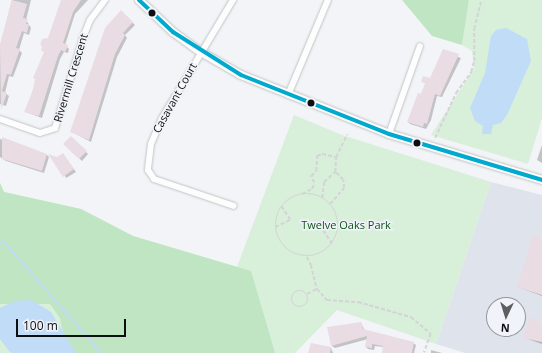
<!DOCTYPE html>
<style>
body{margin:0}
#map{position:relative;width:542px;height:353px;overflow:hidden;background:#f2f4f7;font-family:"Open Sans",sans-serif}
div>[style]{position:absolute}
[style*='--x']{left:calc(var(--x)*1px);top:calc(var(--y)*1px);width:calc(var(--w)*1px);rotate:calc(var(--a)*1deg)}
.built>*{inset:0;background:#dfe4ec}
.green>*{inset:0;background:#d8efda}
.forest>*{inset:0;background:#c0e5c3}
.water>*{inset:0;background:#c0dcf6}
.shadow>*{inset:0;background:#0003}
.stream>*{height:2px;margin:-1px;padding:0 1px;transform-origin:1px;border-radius:1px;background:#c0dcf6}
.building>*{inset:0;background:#eadce3}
.path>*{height:1.5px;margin-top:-0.75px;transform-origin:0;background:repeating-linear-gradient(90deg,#d4d4d6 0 4px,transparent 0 6px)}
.path>.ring{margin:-0.75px;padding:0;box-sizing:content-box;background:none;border:1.5px solid #d4d4d6;border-radius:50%}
.roads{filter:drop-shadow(0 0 1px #c2c4c6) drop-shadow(0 0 1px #c2c4c6)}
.minor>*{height:6px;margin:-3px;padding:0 3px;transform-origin:3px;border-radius:3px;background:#fdfdfe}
.tertiary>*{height:8px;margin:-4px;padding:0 4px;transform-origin:4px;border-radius:4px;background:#fdfdfe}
.bus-1>*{height:4px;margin:-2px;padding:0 2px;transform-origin:2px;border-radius:2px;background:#00a9ce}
.dots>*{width:11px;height:11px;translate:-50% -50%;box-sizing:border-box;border:2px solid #f0f3f9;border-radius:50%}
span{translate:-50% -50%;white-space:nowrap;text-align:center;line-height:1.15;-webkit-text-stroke:3px #f0f3f9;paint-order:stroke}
.street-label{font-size:11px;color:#0c0e0f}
.park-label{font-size:11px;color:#0f5318}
.north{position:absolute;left:486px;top:297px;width:40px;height:40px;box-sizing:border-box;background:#f0f3f9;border:1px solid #95979b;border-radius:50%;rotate:184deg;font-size:11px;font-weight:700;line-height:16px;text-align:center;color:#0c0e0f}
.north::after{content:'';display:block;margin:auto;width:14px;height:18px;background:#5c5e60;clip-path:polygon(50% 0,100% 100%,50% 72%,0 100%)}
.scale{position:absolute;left:16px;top:319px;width:110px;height:18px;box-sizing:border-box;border:2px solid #0c0e0f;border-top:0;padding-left:5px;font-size:12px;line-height:14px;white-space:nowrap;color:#0c0e0f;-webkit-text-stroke:3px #f0f3f9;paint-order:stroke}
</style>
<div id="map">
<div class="built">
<div style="clip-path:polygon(evenodd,491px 182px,542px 195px,542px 353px,465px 353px,436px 344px,491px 182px,494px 305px,518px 305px,518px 329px,494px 329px,494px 305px)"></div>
</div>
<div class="green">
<div style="clip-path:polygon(469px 0,542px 0,542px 118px,528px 164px,431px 135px,474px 69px,472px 51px,462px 45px)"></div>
<div style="clip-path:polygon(294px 115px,342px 135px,491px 182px,436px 344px,337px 310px,295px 353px,0 353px,0 183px,4px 192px,81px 209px,133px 236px,237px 267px)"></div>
</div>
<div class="forest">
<div style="clip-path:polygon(402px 0,469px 0,462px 45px,432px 36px)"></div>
<div style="clip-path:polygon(0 183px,4px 192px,81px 209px,133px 236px,251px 271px,275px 353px,75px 353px,65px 343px,60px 318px,50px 304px,0 304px)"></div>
</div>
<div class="water">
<div style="clip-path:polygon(506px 28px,527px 39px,531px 61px,507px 115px,501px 123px,493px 125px,491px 134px,482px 134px,483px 126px,475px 121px,470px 108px,485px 73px,491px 36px,496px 30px)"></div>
<div style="clip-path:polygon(31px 300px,51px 312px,76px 353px,12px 353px,9px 351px,0 339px,0 308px,15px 301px)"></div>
</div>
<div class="shadow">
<div style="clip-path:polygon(12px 0,31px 0,26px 20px,31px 28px,29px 35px,24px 33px,19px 50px,22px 53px,13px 77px,9px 76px,5px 93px,9px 96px,6px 106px,0 104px,0 47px)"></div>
<div style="clip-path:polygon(62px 0,88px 0,75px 14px,65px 45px,69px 49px,68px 53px,64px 52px,60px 59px,42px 118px,26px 112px,45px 53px,42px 50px,48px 39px)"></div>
<div style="clip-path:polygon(121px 11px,135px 25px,125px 35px,127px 38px,117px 57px,91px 142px,72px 132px)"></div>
<div style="clip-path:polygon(443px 51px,461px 58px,442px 97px,437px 96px,431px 120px,426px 129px,410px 124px,408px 122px,426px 84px,422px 81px,431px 80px)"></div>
<div style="clip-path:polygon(71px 137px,88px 154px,82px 161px,64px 144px)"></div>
<div style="clip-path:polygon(0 139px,47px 155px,49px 157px,44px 173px,6px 161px,0 157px)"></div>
<div style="clip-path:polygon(542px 145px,542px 163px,537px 160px)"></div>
<div style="clip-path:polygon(63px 154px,76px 172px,66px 178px,57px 158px)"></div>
<div style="clip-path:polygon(542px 239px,542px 296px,518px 287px)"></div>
<div style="clip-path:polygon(361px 323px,365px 331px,413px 343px,416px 345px,414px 353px,383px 353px,384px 347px,375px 346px,374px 350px,368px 349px,366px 347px,368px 339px,335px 348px,332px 346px,328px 328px)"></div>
<div style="clip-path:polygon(542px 323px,542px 344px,525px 338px)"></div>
<div style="clip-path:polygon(312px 344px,331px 348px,333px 353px,309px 353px)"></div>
<div style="clip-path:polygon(431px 350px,442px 353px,431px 353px)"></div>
</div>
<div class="stream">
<div style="--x:0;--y:242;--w:5;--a:11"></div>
<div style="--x:5;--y:243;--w:146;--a:48.9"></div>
</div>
<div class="building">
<div style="clip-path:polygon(12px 0,27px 4px,23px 18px,28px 19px,26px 24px,29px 24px,27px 33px,22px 31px,16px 48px,20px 49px,11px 75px,7px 74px,2px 91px,7px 93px,1px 110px,0 44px)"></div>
<div style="clip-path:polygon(61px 0,81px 0,73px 12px,63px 43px,68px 45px,65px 52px,61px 50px,58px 56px,39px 116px,24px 112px,33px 90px,35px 79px,33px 78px,44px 52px,41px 50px,42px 46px,40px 45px,42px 39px,48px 38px)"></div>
<div style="clip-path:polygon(121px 10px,133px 22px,123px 33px,125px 35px,115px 54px,89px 140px,70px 132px,105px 28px)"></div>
<div style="clip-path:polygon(443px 49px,459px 54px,440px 96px,435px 94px,427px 124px,424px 123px,423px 127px,407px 122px,418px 93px,421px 94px,425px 83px,421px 82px,423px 76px,430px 78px)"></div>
<div style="clip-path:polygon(71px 136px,87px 151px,79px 159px,63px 144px)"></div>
<div style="clip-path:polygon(2px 137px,47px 154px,42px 171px,2px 159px)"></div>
<div style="clip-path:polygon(63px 153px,74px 169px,63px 177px,48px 154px,57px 157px)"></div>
<div style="clip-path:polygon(533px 235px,542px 238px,542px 295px,517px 287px)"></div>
<div style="clip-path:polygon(529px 317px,542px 323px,542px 342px,523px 338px)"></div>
<div style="clip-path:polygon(361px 322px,363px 329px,414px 342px,412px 353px,382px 353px,383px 346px,372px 344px,372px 348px,365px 347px,367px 336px,331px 346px,327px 327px)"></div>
<div style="clip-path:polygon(311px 343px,331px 347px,330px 353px,308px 353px)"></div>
</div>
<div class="path">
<div style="--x:435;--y:138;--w:50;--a:-65"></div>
<div style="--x:456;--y:93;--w:26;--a:-54"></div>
<div style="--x:471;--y:72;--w:11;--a:-75"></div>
<div style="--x:474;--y:61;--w:32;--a:-90"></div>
<div style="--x:474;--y:29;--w:30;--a:-76"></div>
<div class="ring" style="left:276px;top:194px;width:60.5px;height:60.5px"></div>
<div style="--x:302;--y:194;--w:11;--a:-27"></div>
<div style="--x:312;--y:189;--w:6;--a:-72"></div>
<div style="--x:314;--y:183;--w:8;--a:-113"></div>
<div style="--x:311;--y:176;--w:7;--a:-45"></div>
<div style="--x:316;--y:171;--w:15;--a:-86"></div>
<div style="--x:317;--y:156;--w:5;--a:-22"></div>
<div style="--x:322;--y:154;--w:14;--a:12"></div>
<div style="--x:322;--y:198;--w:16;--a:-83"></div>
<div style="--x:324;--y:182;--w:15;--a:-42"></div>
<div style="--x:330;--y:204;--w:21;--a:-49"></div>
<div style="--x:344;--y:188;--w:8;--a:-97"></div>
<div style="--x:343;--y:180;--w:11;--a:-135"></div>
<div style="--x:335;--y:172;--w:15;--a:-86"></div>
<div style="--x:336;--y:157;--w:25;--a:-64"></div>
<div style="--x:275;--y:227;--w:17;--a:-25"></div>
<div style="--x:290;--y:220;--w:17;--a:-123"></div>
<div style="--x:332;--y:244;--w:16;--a:-125"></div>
<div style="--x:323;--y:231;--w:17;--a:-25"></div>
<div style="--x:307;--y:257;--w:9;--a:63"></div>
<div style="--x:311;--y:265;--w:25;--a:76"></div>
<div style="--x:317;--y:289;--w:15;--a:48"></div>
<div style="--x:327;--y:300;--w:31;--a:4"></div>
<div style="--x:358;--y:302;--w:55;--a:15.8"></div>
<div style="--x:411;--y:317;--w:26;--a:40"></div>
<div style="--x:431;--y:334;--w:20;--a:110"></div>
<div class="ring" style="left:292px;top:291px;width:14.5px;height:14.5px"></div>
<div style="--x:307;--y:294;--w:11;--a:-27"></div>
</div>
<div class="roads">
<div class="minor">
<div style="--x:233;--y:0;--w:138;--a:121"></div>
<div style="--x:162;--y:118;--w:28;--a:113"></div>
<div style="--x:151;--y:144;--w:26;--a:97"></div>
<div style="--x:148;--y:170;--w:11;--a:56"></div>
<div style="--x:154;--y:179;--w:84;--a:18.6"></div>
<div style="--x:288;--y:95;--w:103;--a:-67.2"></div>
<div style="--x:0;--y:119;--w:42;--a:19.3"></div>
<div style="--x:40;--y:133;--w:16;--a:-18"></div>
<div style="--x:55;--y:128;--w:97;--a:-72.7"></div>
<div style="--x:84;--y:35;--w:16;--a:-68"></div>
<div style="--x:90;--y:20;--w:25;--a:-53"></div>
<div style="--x:389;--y:134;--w:93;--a:-70.6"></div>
</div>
<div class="tertiary">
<div style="--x:139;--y:0;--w:47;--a:43.3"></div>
<div style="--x:173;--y:32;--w:34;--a:36"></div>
<div style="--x:201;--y:52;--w:46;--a:29.9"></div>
<div style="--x:241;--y:75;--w:159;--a:21.7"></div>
<div style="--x:389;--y:134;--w:160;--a:16.7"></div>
</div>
</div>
<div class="bus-1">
<div style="--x:139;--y:0;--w:47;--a:43.3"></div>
<div style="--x:173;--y:32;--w:80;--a:32.3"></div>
<div style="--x:241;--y:75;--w:159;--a:21.7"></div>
<div style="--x:389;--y:134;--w:160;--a:16.7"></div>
</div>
<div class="dots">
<div style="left:152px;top:13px;background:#0c0e0f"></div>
<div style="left:311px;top:103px;background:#0c0e0f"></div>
<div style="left:417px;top:143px;background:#0c0e0f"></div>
</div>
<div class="street-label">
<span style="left:71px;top:78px;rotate:-73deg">Rivermill Crescent</span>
<span style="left:175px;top:98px;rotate:-61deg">Casavant Court</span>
</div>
<div class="park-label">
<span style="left:346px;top:225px">Twelve Oaks Park</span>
</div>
<div class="north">N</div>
<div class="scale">100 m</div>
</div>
